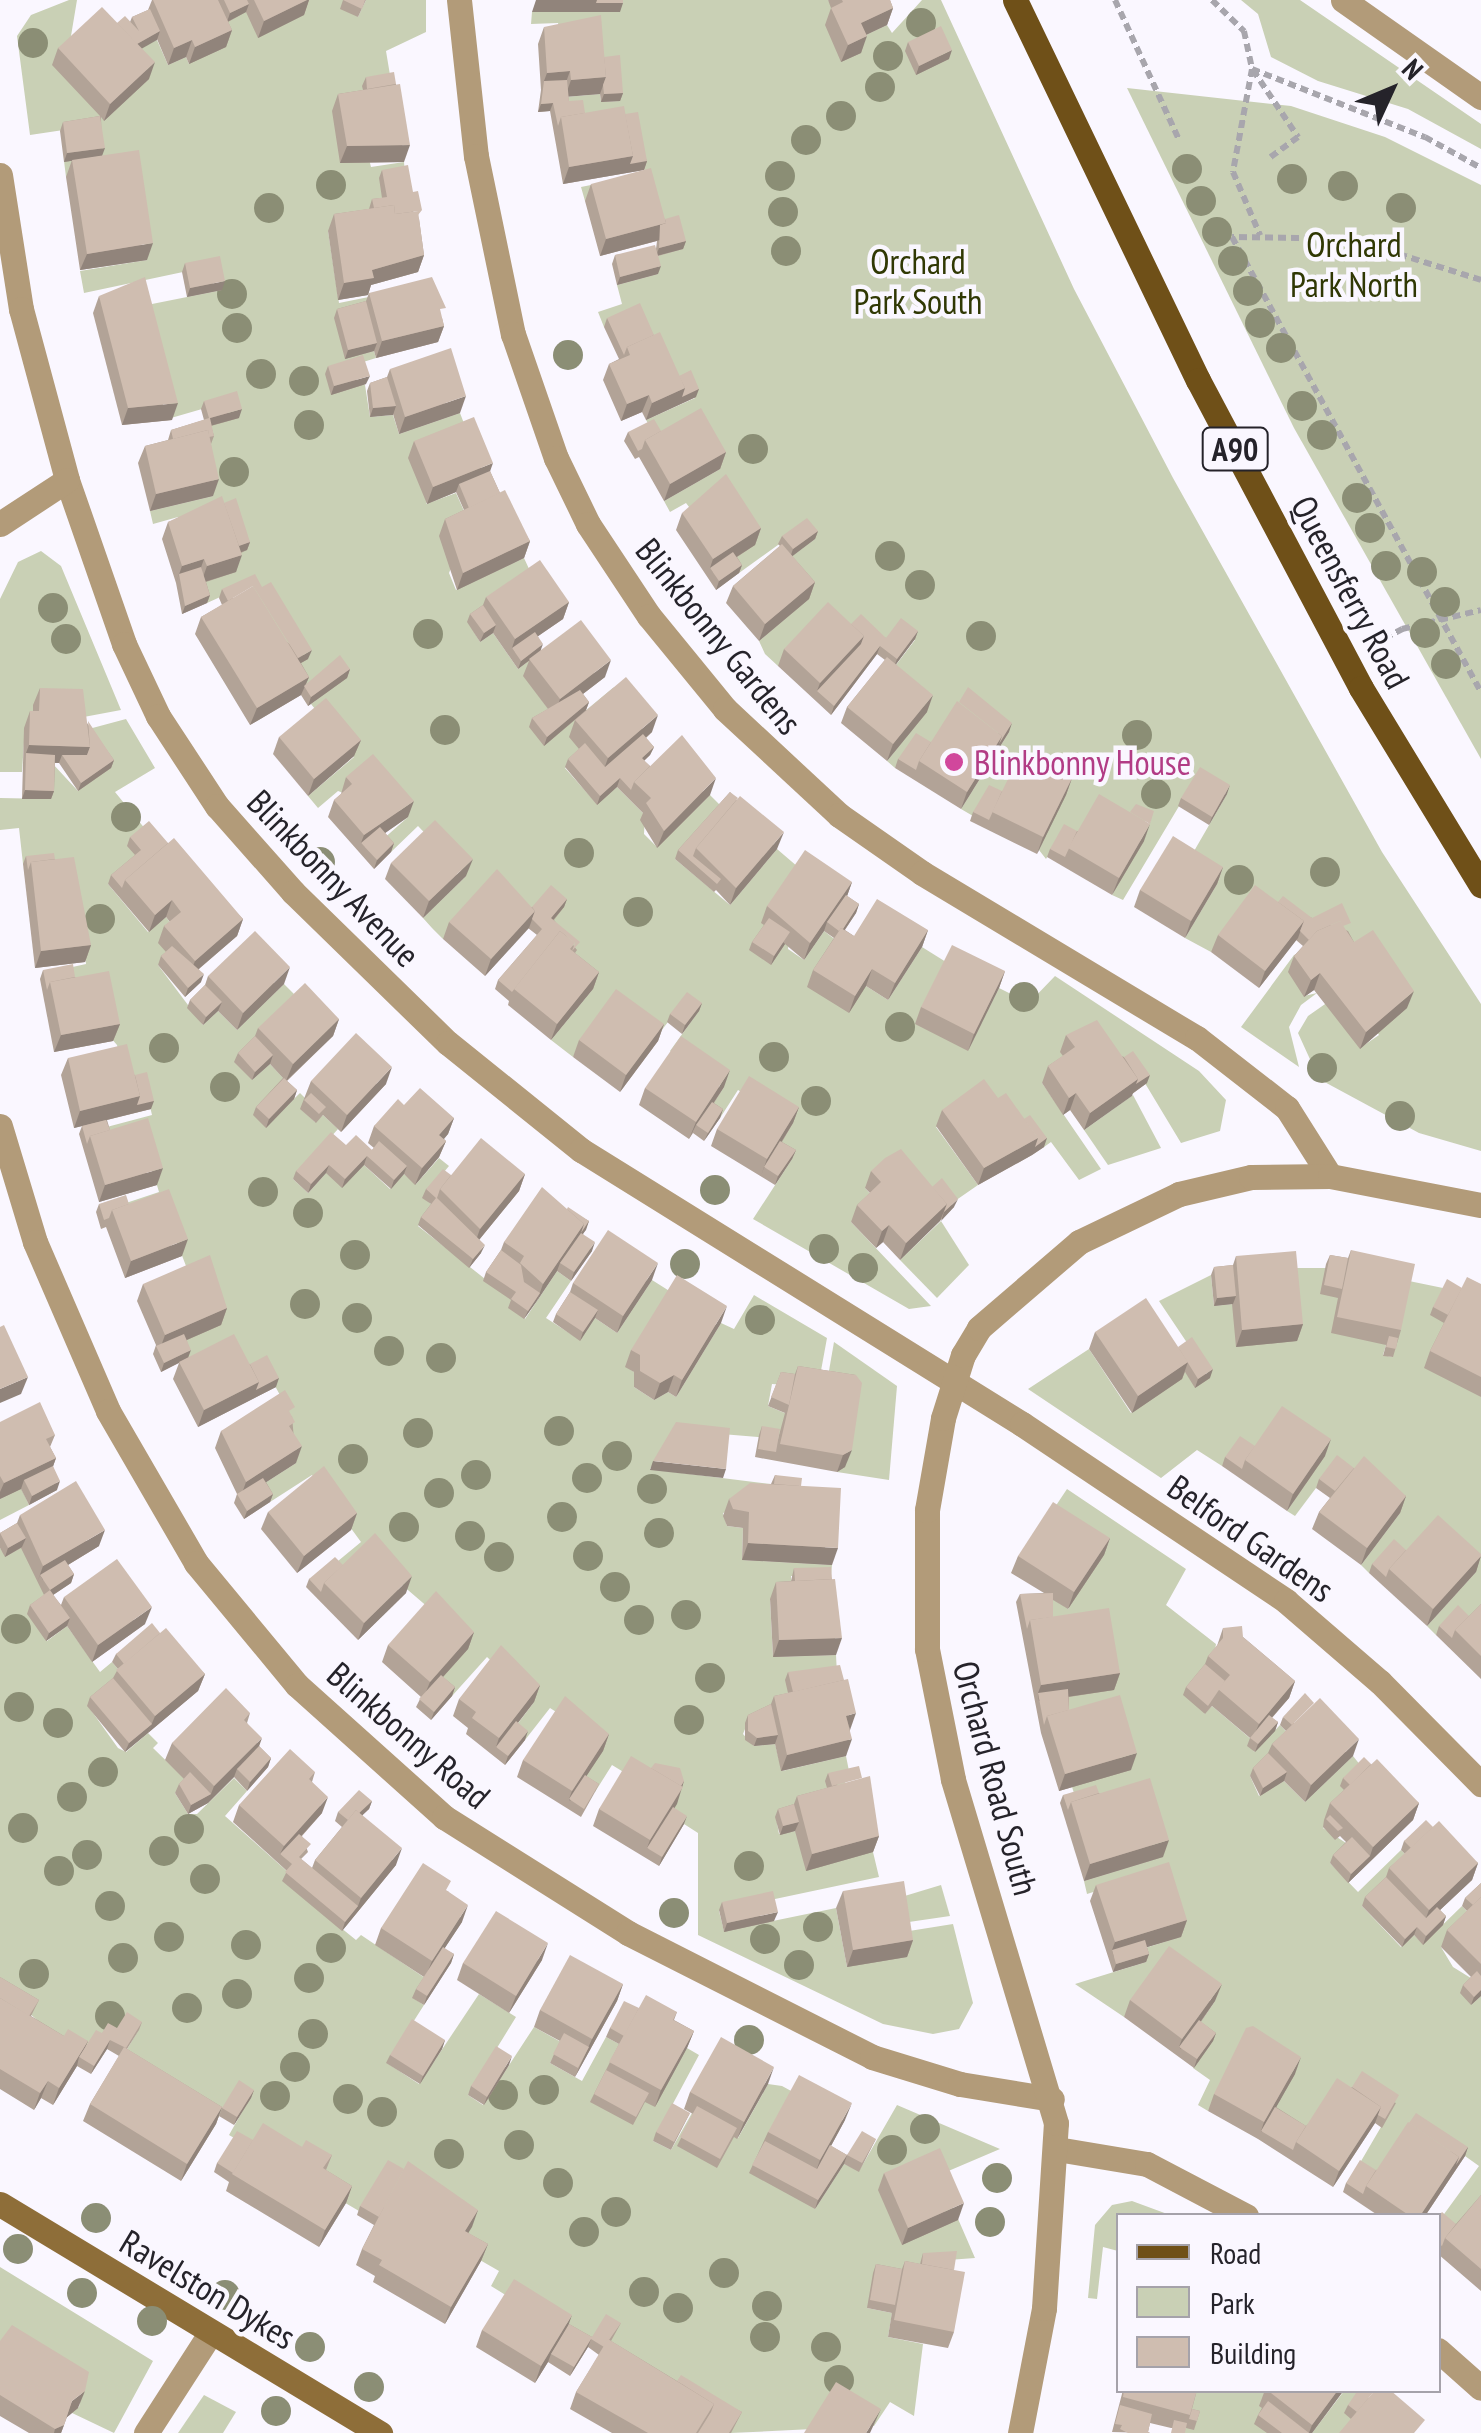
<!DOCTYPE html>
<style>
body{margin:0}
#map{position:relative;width:1481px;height:2433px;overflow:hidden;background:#faf7ff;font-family:"PT Sans Narrow",sans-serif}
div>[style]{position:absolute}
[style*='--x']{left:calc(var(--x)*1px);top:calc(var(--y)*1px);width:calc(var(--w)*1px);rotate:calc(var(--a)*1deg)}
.green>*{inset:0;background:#c9d0b5}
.path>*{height:6px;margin-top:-3px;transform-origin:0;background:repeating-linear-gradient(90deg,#a8a6ad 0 8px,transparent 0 13px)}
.street>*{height:25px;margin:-12.5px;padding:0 12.5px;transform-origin:12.5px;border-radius:12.5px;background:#b29b79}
.secondary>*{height:25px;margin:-12.5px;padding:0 12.5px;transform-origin:12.5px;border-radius:12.5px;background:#8e6e39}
.primary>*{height:25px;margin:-12.5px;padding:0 12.5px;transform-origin:12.5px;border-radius:12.5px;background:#6f5018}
.trees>*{width:30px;height:30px;margin:-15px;border-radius:50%;background:#8b8e75}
.wall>*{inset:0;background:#b2a397}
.shaded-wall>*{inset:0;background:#91847b}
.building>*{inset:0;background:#cfbdb0}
.dots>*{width:28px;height:28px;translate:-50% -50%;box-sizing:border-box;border:5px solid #faf7ff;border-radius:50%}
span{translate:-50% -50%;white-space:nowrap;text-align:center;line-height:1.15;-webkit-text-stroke:9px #faf7ff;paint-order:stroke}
.shield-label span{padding:2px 8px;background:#faf7ff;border:2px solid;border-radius:8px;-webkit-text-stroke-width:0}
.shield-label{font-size:32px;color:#25232a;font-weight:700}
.park-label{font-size:35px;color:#303804}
.street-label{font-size:35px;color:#25232a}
.hotel-label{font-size:35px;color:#b23c85}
.left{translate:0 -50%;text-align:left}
.legend{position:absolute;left:1116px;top:2213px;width:325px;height:180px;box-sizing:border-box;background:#faf7ff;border:2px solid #a5a2aa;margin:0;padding:12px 18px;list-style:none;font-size:30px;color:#25232a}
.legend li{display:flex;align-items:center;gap:20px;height:50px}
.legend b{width:50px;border:2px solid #a5a2aa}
.north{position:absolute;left:1341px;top:40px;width:100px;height:100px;-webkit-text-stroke:8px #faf7ff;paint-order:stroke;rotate:46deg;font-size:28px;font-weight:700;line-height:40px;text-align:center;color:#25232a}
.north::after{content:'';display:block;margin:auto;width:35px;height:45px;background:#25232a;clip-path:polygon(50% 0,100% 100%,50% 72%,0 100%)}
</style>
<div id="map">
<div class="green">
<div style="clip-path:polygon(69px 0,77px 0,69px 48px,141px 47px,157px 40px,168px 65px,186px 57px,189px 64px,204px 0,246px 12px,296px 0,344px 0,358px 17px,366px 0,426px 0,426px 32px,386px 51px,391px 81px,369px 159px,371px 167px,404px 162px,405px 174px,372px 225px,328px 231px,339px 303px,423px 286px,345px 358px,374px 351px,376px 358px,325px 374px,365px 385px,370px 417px,393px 415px,399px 434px,460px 413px,468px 434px,426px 504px,456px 493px,469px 522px,449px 573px,456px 590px,524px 558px,530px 571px,468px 622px,480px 642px,493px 633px,518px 669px,570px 630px,524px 676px,550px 711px,544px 745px,614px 687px,582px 752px,565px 768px,597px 804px,617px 787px,645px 815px,644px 834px,657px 847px,710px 795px,721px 806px,675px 859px,730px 905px,777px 849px,798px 867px,788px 949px,804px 960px,824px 931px,837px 941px,866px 986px,888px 1000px,922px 947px,946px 962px,968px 1050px,999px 988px,1029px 1003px,1055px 976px,1199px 1071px,1226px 1100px,1220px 1131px,1181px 1143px,1131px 1060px,1061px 1052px,1069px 1064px,1042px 1083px,1101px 1169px,1079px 1180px,1051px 1142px,1044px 1147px,1027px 1123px,936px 1127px,978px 1185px,952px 1203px,865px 1188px,875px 1199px,851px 1222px,931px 1306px,909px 1309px,753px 1219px,792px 1159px,777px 1149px,792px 1123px,738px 1090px,720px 1118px,709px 1110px,724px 1087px,670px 1051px,698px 1012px,684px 1001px,655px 1039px,610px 1006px,573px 1057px,551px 1040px,593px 989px,548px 926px,563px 907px,443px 939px,432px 928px,423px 918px,466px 876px,418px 826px,391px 852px,381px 841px,408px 817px,338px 791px,318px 808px,308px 796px,354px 757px,311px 704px,346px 677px,301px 689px,251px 583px,207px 603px,178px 517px,153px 524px,150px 511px,213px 496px,206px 427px,233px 400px,171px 418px,142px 306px,222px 290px,216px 265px,84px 293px,80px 271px,147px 260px,132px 167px,66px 177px,64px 161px,97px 125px,30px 135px,17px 36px,31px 15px)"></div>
<div style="clip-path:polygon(620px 0,828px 0,855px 40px,887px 25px,892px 33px,922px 0,941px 0,1074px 289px,1173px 478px,1382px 852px,1481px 1004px,1481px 1151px,1419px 1133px,1319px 1079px,1298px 1033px,1308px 1016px,1328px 1002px,1360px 1048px,1379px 1035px,1309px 927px,1249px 902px,1211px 952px,1185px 938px,1217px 884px,1186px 865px,1227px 794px,1197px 776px,1123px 900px,1112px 895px,1151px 820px,1075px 841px,1061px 833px,1046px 859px,1000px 800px,973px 816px,961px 809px,1009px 732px,929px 752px,913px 742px,895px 768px,887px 761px,926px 712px,886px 678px,915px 640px,778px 666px,765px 654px,759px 641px,808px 599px,780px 565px,815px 539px,803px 527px,739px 573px,686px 503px,670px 512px,664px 501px,720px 469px,661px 445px,646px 420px,695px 398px,670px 386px,637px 312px,604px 327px,598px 312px,622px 304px,617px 285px,658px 274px,653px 257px,682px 249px,657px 229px,645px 185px,585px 201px,581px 187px,645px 174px,635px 121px,583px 129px,566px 110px,565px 97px,600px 94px,601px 102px,619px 101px,560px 35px,558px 23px,531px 24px,532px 12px,619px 12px)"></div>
<div style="clip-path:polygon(1241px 0,1300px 0,1481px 124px,1481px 149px,1408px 109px,1318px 81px,1271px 57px,1258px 14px)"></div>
<div style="clip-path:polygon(1127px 88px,1291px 106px,1385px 137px,1481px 185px,1481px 759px,1294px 428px)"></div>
<div style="clip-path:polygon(41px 551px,61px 566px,121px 710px,25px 728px,22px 772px,0 772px,0 599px,18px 562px)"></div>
<div style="clip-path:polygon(126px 719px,155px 768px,115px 792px,146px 830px,138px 858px,108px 884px,148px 932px,166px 917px,175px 929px,169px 955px,158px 965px,203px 1025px,218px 1011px,237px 1030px,284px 984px,294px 994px,252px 1080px,270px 1064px,286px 1081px,265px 1127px,300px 1093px,308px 1101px,301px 1109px,315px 1122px,323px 1115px,338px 1129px,293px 1179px,308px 1193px,326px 1173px,364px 1165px,390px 1189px,404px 1174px,416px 1184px,439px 1158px,449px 1166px,423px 1197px,433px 1206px,418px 1226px,513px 1301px,525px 1319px,557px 1271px,571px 1281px,546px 1318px,580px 1340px,595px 1318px,617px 1333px,652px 1280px,671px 1292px,626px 1366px,634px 1372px,634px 1387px,654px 1400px,668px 1392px,676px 1397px,721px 1323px,734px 1329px,754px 1295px,827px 1338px,818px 1387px,772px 1384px,768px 1406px,787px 1414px,783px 1439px,673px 1430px,650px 1469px,771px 1484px,770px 1502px,723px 1513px,727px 1526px,743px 1528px,742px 1560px,832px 1565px,831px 1576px,791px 1576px,792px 1597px,770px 1599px,773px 1657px,836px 1655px,837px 1674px,791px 1707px,749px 1719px,743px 1734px,754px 1746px,775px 1744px,782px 1771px,846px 1756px,850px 1776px,831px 1802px,776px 1817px,779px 1834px,795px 1831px,873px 1852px,879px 1877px,719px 1911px,724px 1931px,836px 1908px,847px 1967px,903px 1932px,953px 1924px,973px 2003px,959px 2029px,933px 2034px,883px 2024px,698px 1935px,698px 1833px,670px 1815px,676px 1804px,612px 1765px,595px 1792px,582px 1784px,578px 1726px,550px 1708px,525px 1740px,513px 1730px,534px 1702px,487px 1657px,452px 1696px,438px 1683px,444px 1621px,380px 1566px,342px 1577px,332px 1566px,361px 1542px,312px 1475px,270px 1502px,260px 1486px,296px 1463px,281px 1397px,263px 1364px,241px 1375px,188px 1358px,181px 1342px,186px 1266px,163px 1206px,123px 1204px,159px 1192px,142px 1135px,109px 1145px,103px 1128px,152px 1115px,144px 1081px,127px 1084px,117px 1045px,73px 994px,68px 968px,86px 964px,78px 900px,50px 861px,23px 864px,19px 828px,0 830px,0 798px,51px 799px,52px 763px,78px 791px,85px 730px)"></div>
<div style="clip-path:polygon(1311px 948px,1304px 996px,1317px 993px,1301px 1005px,1289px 1027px,1299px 1067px,1241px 1027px,1294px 955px)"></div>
<div style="clip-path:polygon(1133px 1095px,1161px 1148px,1108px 1165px,1084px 1130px)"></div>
<div style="clip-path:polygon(941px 1221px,969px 1265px,937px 1298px,900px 1260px)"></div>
<div style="clip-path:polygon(1290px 1268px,1326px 1268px,1339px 1298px,1386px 1345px,1383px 1355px,1392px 1357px,1409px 1281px,1443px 1288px,1446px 1324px,1481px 1397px,1481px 1614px,1468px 1627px,1455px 1614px,1436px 1635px,1427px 1626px,1476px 1572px,1406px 1561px,1391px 1548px,1369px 1573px,1361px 1565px,1400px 1513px,1334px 1464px,1295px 1516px,1287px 1511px,1324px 1456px,1254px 1456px,1237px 1444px,1222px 1466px,1197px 1450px,1161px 1478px,1028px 1389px,1089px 1349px,1131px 1413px,1182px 1378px,1169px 1359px,1174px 1356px,1196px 1387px,1210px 1377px,1159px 1301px,1211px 1275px,1214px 1306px,1233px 1304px)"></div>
<div style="clip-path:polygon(834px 1342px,897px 1386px,889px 1480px,837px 1472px,826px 1388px)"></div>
<div style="clip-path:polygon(21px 1488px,29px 1505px,0 1520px,0 1499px)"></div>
<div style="clip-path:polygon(1067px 1489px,1186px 1569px,1166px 1605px,1216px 1644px,1204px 1714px,1212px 1706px,1252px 1740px,1254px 1752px,1280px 1725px,1291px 1737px,1250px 1776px,1259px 1796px,1284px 1781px,1305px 1802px,1353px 1756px,1361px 1766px,1349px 1796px,1323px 1828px,1349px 1845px,1330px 1863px,1358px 1892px,1401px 1850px,1410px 1859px,1362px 1906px,1401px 1947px,1414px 1935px,1423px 1944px,1462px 1906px,1472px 1917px,1441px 1947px,1453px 1967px,1474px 1980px,1471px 2005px,1481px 1996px,1481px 2205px,1456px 2235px,1439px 2221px,1479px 2166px,1465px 2156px,1374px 2180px,1357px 2168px,1395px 2103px,1344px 2103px,1304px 2135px,1272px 2115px,1238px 2059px,1208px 2111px,1198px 2105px,1210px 2080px,1193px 2068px,1212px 2041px,1196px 2029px,1215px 2001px,1163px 1964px,1124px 2017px,1075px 1984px,1146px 1962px,1142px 1949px,1180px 1937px,1160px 1871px,1087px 1894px,1084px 1881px,1162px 1857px,1076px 1799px,1072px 1787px,1049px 1597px,1069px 1609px,1047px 1519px)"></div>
<div style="clip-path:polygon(22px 1547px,47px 1599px,47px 1641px,67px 1626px,100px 1672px,112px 1662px,124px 1676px,88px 1706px,118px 1748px,126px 1752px,148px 1733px,158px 1743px,153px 1748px,187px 1781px,175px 1793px,188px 1814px,197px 1814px,234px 1778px,247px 1791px,225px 1816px,289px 1873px,283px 1881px,356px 1940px,361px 1935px,425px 1978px,413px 1998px,424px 2005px,387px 2063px,419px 2084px,479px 1994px,516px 2017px,468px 2095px,483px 2105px,534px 2027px,561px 2042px,550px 2063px,582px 2081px,606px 2037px,621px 2045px,646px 2102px,687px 2048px,699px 2055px,653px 2141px,671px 2150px,692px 2113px,738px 2138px,768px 2084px,782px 2086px,793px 2092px,815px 2209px,844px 2164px,859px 2171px,897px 2105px,1000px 2149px,939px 2175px,975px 2258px,921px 2262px,917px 2281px,867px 2308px,892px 2313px,888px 2337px,923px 2344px,914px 2416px,890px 2402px,874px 2426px,731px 2433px,491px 2286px,499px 2271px,459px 2248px,471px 2227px,359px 2211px,229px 2135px,250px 2098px,236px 2089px,215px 2123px,118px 2064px,138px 2031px,81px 2058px,0 1988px,0 1548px,6px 1556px)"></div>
<div style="clip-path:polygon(941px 1885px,950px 1916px,902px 1923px,898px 1898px)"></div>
<div style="clip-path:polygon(1132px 2201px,1170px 2215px,1118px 2216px,1118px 2251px,1103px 2247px,1097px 2299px,1088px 2298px,1095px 2225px,1112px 2205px)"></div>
<div style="clip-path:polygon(0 2267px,153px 2361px,114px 2433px,70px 2412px,79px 2407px,82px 2391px,0 2351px)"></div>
<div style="clip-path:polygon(1195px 2391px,1271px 2391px,1267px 2433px,1184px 2433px)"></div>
<div style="clip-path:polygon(1344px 2391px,1361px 2391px,1356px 2423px,1347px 2433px,1312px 2433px)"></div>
<div style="clip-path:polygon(204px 2395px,236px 2412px,223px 2433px,178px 2433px)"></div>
</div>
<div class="path">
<div style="--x:1115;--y:0;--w:154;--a:65.4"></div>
<div style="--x:1212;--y:0;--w:45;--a:44.1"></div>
<div style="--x:1244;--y:31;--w:39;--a:78"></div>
<div style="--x:1252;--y:69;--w:105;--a:100.5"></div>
<div style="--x:1233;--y:172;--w:69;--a:66.8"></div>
<div style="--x:1252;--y:69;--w:186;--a:21.5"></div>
<div style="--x:1425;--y:137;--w:64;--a:29"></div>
<div style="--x:1253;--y:70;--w:81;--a:56.1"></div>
<div style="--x:1298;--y:137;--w:34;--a:144"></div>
<div style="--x:1481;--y:280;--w:136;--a:-162.5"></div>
<div style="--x:1351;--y:239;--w:119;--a:-179"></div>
<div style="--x:1232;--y:237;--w:519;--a:61.31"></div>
<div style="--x:1373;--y:644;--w:33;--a:-27"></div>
<div style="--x:1402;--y:629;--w:81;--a:-13.5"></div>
</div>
<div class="street">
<div style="--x:459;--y:0;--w:157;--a:83.8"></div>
<div style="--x:476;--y:156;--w:182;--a:78.3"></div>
<div style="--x:513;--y:334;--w:131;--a:70.9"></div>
<div style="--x:556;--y:458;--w:73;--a:64.1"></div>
<div style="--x:588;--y:524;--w:110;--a:56.5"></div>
<div style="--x:649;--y:616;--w:120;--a:50.7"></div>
<div style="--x:725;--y:709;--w:156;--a:42.9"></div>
<div style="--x:839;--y:815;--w:101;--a:34.9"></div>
<div style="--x:922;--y:873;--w:321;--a:31"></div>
<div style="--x:1197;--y:1038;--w:114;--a:37.9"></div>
<div style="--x:1287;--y:1108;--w:80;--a:57.7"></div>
<div style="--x:1343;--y:0;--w:169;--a:35.1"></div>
<div style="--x:0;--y:175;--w:136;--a:81.1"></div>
<div style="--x:21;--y:309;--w:177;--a:74.9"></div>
<div style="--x:67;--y:480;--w:174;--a:70.8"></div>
<div style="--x:124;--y:644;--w:80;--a:64.7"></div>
<div style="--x:158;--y:716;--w:108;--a:56.8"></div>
<div style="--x:217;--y:806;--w:115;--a:48.5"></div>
<div style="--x:293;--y:892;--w:216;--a:44.3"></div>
<div style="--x:448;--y:1043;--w:171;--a:38.8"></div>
<div style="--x:581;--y:1150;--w:519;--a:31.85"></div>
<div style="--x:1022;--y:1424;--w:318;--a:33.8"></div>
<div style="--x:1286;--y:1601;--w:124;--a:40.8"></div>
<div style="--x:1380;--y:1682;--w:144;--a:45.3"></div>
<div style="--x:0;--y:524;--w:80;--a:-33.3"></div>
<div style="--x:0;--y:1126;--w:121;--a:73.2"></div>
<div style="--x:35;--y:1242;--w:184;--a:66.6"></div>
<div style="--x:108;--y:1411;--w:176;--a:59.9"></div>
<div style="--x:196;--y:1563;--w:158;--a:50.4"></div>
<div style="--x:297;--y:1685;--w:198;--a:41.9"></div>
<div style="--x:444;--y:1817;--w:218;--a:32.2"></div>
<div style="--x:628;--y:1933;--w:274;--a:26.9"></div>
<div style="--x:872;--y:2057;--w:92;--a:17.1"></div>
<div style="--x:960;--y:2084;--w:93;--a:9.3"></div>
<div style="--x:1057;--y:2149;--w:91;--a:9.5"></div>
<div style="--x:1147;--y:2164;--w:112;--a:27.7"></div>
<div style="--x:1438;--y:2350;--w:57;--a:41.5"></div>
<div style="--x:146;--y:2433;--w:120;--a:-57.2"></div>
<div style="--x:1020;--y:2433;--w:127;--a:-79.1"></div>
<div style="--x:1044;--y:2308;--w:185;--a:-86.3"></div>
<div style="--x:1056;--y:2123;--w:359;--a:-106.7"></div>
<div style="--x:953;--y:1779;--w:133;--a:-101.3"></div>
<div style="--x:927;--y:1649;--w:139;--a:-90"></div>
<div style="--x:927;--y:1510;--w:93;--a:-80.1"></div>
<div style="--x:943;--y:1418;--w:66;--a:-72.4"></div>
<div style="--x:963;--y:1355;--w:31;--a:-59"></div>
<div style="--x:979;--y:1328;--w:132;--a:-40.7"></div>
<div style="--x:1079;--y:1242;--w:111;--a:-25.6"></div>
<div style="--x:1179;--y:1194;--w:74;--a:-13.3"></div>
<div style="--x:1251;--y:1177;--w:79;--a:-0.7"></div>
<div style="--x:1330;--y:1176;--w:154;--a:10.9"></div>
</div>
<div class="secondary">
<div style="--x:0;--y:2204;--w:444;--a:31.1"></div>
</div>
<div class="primary">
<div style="--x:1015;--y:0;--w:422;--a:64.3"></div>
<div style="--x:1198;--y:380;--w:348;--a:62.1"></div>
<div style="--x:1361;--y:688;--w:231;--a:58.7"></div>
</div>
<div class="trees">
<div style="left:921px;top:23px"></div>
<div style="left:33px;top:43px"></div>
<div style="left:888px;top:56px"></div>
<div style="left:880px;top:87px"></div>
<div style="left:841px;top:116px"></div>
<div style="left:806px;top:140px"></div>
<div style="left:1187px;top:169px"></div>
<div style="left:780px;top:176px"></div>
<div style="left:1292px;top:179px"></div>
<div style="left:331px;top:185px"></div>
<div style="left:1343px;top:186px"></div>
<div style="left:1201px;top:201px"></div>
<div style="left:269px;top:208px"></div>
<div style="left:1401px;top:208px"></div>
<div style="left:783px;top:212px"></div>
<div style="left:1217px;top:232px"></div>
<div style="left:786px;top:251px"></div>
<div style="left:1233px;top:261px"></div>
<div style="left:1248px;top:291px"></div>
<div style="left:232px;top:294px"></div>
<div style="left:1260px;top:323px"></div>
<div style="left:237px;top:328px"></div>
<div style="left:1281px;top:348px"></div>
<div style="left:568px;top:355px"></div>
<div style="left:261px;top:374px"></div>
<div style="left:304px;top:381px"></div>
<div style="left:1302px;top:406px"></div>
<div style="left:309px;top:425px"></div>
<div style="left:1322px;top:435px"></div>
<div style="left:753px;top:449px"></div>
<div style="left:234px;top:472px"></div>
<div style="left:1357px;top:498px"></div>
<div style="left:1370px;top:528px"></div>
<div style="left:890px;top:556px"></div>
<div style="left:1386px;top:566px"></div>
<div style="left:1422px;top:572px"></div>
<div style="left:920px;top:585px"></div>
<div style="left:1445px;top:602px"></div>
<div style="left:53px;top:608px"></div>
<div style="left:1425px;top:633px"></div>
<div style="left:428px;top:634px"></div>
<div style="left:981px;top:636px"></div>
<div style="left:66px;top:639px"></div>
<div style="left:1446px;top:664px"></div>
<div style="left:445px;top:730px"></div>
<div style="left:1137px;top:735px"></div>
<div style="left:1156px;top:794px"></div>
<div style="left:126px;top:817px"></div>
<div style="left:579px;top:853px"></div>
<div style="left:320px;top:862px"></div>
<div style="left:1325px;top:872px"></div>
<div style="left:1239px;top:880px"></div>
<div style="left:638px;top:912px"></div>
<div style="left:100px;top:919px"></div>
<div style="left:1024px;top:997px"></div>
<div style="left:900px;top:1027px"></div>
<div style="left:164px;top:1048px"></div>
<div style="left:774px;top:1057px"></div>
<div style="left:1322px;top:1068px"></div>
<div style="left:225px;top:1087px"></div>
<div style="left:816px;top:1101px"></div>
<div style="left:1400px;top:1116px"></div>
<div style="left:715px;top:1190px"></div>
<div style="left:263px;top:1192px"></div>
<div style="left:308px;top:1213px"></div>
<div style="left:824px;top:1249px"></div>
<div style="left:355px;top:1255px"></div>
<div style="left:685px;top:1264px"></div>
<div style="left:863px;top:1268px"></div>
<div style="left:305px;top:1304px"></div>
<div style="left:357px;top:1318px"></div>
<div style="left:760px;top:1320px"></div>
<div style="left:389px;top:1351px"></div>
<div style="left:441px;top:1358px"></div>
<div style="left:559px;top:1431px"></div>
<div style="left:418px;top:1433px"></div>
<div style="left:617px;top:1456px"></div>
<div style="left:353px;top:1459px"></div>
<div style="left:476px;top:1475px"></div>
<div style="left:587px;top:1478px"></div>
<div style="left:652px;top:1489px"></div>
<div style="left:439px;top:1493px"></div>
<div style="left:562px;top:1517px"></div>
<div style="left:404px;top:1527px"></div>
<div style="left:659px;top:1533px"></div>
<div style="left:470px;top:1536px"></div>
<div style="left:588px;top:1556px"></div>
<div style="left:499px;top:1557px"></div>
<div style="left:615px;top:1587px"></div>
<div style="left:686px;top:1615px"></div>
<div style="left:639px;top:1620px"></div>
<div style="left:16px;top:1629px"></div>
<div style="left:710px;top:1678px"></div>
<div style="left:19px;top:1707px"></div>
<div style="left:689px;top:1720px"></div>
<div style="left:58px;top:1723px"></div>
<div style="left:103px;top:1772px"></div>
<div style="left:72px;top:1797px"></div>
<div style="left:23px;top:1828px"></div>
<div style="left:189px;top:1829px"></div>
<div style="left:164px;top:1851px"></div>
<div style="left:87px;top:1855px"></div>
<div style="left:749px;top:1866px"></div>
<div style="left:59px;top:1871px"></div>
<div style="left:205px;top:1879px"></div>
<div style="left:110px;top:1906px"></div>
<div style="left:674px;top:1913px"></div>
<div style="left:818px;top:1927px"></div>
<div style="left:169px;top:1937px"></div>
<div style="left:765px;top:1939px"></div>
<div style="left:246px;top:1945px"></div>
<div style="left:331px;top:1948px"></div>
<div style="left:123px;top:1958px"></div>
<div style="left:799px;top:1965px"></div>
<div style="left:34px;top:1974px"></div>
<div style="left:309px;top:1978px"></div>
<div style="left:237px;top:1994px"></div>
<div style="left:187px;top:2008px"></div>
<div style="left:110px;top:2016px"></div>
<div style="left:313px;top:2034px"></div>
<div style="left:749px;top:2040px"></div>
<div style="left:295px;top:2067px"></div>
<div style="left:544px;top:2090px"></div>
<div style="left:503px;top:2095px"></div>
<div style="left:275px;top:2096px"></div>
<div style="left:348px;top:2099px"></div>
<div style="left:382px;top:2112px"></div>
<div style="left:925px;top:2129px"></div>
<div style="left:519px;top:2145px"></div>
<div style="left:892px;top:2150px"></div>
<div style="left:449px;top:2154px"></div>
<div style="left:997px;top:2178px"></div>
<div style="left:558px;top:2183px"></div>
<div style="left:616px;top:2212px"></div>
<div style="left:96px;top:2218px"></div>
<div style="left:990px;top:2222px"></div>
<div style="left:584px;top:2232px"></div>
<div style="left:18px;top:2249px"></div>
<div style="left:724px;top:2273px"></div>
<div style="left:644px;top:2292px"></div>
<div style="left:82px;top:2293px"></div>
<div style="left:225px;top:2295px"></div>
<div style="left:767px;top:2306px"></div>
<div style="left:678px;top:2308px"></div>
<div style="left:152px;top:2321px"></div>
<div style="left:765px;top:2337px"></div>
<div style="left:310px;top:2347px"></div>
<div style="left:826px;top:2347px"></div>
<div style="left:839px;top:2380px"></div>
<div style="left:369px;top:2387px"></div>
<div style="left:276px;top:2411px"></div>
</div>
<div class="wall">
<div style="clip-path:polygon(152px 0,309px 0,304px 15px,258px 38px,246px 12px,228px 22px,232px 30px,226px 47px,189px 64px,186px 57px,168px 65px,157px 39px,141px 48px,149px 79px,104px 121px,101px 117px,102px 156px,147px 260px,80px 270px,66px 177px,72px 160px,83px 159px,64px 162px,60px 131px,63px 122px,100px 116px,52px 65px,58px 48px,117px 23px,130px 22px,132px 17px,148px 10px)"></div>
<div style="clip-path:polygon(343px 0,366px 0,358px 17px,340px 9px)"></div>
<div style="clip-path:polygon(828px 0,890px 0,893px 8px,887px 25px,866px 35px,861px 53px,841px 62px,825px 25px,831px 8px)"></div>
<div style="clip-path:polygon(544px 27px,604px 57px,623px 93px,620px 101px,601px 102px,600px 94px,568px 96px,569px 101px,585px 113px,625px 114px,647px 161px,644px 170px,563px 184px,550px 111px,538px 112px,541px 90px,538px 44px)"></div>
<div style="clip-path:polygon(908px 42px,949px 59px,916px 75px,905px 51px)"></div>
<div style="clip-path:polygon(366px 77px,396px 84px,404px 162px,340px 163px,332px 111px,338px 94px,363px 90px,362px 86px)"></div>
<div style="clip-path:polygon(382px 170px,419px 219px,424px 255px,418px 272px,371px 285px,368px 295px,338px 300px,328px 231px,334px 214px,369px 209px,372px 199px,382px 198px,379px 178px)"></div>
<div style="clip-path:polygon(591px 184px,665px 219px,686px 241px,683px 249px,658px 256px,658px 274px,617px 285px,612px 264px,615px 255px,656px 249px,657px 241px,600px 256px,585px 201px)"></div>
<div style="clip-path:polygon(185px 263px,222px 290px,187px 297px,182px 272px)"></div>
<div style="clip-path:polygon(369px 293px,442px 318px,444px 326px,438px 342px,376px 358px,374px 351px,345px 359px,334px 318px,337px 309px,366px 301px)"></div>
<div style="clip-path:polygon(99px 296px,172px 420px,122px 425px,93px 313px)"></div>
<div style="clip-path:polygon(607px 318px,654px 335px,679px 376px,696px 397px,646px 420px,642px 412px,621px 421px,603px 380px,609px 364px,619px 359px,604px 327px)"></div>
<div style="clip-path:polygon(328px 366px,366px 384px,331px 395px,325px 374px)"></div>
<div style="clip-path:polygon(390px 369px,460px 413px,399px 434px,393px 414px,370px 417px,367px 391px,370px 383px,387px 377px)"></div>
<div style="clip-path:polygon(204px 401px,239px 418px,211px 426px,214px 436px,211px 444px,213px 496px,150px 511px,138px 463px,145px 446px,168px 440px,171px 430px,204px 420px,201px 409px)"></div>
<div style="clip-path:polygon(661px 431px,726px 452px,720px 469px,664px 501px,639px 457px,635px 459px,624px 441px,628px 432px)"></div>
<div style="clip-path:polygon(414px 441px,490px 471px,500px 493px,530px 541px,524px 558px,457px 590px,439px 536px,445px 519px,464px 510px,456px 492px,427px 504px,408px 458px)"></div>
<div style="clip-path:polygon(224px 503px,250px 542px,247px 550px,241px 553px,236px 572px,206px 582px,210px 595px,207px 603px,182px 614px,176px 583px,162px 539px,168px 522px)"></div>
<div style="clip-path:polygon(682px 513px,761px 528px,755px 545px,737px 557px,742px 565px,739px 573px,716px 590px,676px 530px)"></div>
<div style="clip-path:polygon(818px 531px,815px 539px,792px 556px,815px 582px,809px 599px,759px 641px,726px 603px,733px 586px,780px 546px,778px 544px,782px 536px)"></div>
<div style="clip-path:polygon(222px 589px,308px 659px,301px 663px,309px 677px,306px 684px,350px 669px,347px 678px,308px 706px,301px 695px,250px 725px,195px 634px,201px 617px,222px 605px,219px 598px)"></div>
<div style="clip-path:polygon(486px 597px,569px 602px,563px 619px,538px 636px,541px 650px,605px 677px,583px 694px,589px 702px,586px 710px,652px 732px,646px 738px,654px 747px,650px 755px,644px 761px,650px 766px,710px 795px,657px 848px,640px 820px,643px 813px,617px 787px,597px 805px,565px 767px,568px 759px,579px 749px,569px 737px,575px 720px,582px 714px,544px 746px,529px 727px,532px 718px,548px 709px,523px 676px,529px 661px,518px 669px,493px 633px,480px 642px,467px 622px,470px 614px,483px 605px)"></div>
<div style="clip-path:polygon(851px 624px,886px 638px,918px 631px,915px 639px,896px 664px,927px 712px,887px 761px,841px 723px,847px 707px,885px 660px,877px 654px,831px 715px,778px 666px,784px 649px)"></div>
<div style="clip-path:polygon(40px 688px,87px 723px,114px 760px,111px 768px,78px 791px,59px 763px,55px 763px,54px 791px,51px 799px,22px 799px,24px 728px,30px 711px,33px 711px,33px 705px)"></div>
<div style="clip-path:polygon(1009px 732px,961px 809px,895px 768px,898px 759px,931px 742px)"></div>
<div style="clip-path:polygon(279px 737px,361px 740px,354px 756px,308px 796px,273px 754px)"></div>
<div style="clip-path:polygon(346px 777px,408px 817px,385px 833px,394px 843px,391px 852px,374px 869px,328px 817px,334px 800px,341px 794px)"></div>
<div style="clip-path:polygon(1072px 778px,1066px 795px,1037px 854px,970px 821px,973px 812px,1002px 791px)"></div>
<div style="clip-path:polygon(730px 792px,777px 849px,730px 905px,716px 890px,714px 892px,675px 859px,678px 850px)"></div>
<div style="clip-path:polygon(1227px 794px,1209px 825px,1178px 806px,1181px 798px)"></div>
<div style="clip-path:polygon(1077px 831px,1144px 841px,1112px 895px,1047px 857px,1050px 849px)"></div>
<div style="clip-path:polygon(130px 837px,168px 843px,243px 919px,237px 936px,199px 969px,201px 982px,185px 997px,158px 965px,161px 956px,166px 952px,158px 943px,164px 926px,170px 922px,166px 917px,149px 932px,108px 884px,111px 875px,135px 855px,127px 846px)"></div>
<div style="clip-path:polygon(26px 856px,55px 859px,91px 945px,85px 962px,35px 968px,23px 864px)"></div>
<div style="clip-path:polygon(391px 863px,466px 876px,423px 918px,385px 879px)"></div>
<div style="clip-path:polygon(1223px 867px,1217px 884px,1185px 938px,1134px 907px,1140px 890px)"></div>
<div style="clip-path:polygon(852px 882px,847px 896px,859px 904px,856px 913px,845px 930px,854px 936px,928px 930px,922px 947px,888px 1000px,866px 986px,849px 1013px,807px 987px,813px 970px,834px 938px,824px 931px,804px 960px,785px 944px,771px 965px,749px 950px,752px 942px,764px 925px,761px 923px,767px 906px)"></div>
<div style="clip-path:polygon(567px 899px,564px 907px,554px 920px,577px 950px,575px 953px,599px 972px,593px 989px,551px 1040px,508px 1005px,509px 1001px,495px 989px,498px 980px,537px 935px,528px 928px,485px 976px,443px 939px,449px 922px,532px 907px)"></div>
<div style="clip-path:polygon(1278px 902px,1312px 918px,1348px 931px,1354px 942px,1407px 1008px,1360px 1049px,1314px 990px,1304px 997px,1288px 972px,1294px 956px,1303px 946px,1296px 940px,1259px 988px,1211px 952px,1218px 935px)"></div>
<div style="clip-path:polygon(43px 970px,75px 977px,120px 1024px,113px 1041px,54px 1052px,40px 979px)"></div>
<div style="clip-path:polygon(1005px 971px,999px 988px,968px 1051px,915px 1024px,921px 1007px)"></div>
<div style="clip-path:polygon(208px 976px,284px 984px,237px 1030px,218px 1011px,203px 1025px,187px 1008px,190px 1000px,205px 985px)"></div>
<div style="clip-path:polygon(702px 1003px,699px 1011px,682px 1034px,667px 1022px,670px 1014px)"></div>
<div style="clip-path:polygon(339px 1019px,333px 1036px,287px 1081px,297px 1090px,294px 1099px,266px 1128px,253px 1115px,256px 1107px,283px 1078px,270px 1064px,252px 1080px,234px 1062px,238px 1053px,255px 1036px,258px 1028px)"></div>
<div style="clip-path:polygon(664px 1024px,658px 1041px,620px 1092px,573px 1057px,579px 1040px)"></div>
<div style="clip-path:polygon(1066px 1035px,1124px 1057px,1147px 1083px,1084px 1130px,1070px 1110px,1063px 1115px,1042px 1083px,1048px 1066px,1063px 1056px,1060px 1052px)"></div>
<div style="clip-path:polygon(68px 1058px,135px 1075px,151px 1109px,107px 1120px,110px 1130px,157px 1185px,99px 1202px,79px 1134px,82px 1126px,74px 1128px,61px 1075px)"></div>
<div style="clip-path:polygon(311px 1081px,386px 1084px,341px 1132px,323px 1115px,316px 1123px,300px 1109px)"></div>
<div style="clip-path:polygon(724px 1087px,714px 1103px,723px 1109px,720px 1118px,704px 1141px,693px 1133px,689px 1139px,639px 1105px,645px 1088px)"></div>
<div style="clip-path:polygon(998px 1098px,1024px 1119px,1044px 1147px,1032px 1155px,978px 1185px,936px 1126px,942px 1110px)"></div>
<div style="clip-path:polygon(404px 1105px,454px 1118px,448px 1134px,444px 1139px,446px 1141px,439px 1157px,415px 1185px,404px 1174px,391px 1189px,364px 1165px,342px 1188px,326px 1173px,308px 1193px,293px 1179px,296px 1171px,346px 1145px,372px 1150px,374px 1148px,368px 1143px,374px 1126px)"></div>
<div style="clip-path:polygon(799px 1107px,793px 1123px,782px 1142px,796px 1150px,792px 1159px,775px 1185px,711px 1146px,717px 1129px)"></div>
<div style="clip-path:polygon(871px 1171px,932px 1187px,954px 1207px,900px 1260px,883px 1242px,876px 1248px,851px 1222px,857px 1205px,870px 1193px,865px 1188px)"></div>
<div style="clip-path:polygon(525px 1174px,519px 1191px,479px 1240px,481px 1253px,469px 1268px,418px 1225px,421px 1217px,431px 1204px,422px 1198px,426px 1189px,451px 1175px)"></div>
<div style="clip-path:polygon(99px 1204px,129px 1204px,182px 1256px,125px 1278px,106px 1227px,101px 1229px,96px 1212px)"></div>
<div style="clip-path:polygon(567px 1209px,589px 1221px,583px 1234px,592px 1251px,571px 1281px,557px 1271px,524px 1319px,508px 1308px,511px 1300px,483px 1281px,486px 1272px,501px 1250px,504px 1242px)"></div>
<div style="clip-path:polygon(1351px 1250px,1401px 1330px,1393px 1357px,1383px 1356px,1386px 1345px,1331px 1333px,1338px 1298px,1320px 1294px,1326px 1264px,1330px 1255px,1348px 1258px)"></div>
<div style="clip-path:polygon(1236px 1256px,1303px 1324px,1297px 1341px,1236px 1347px,1232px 1304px,1214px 1306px,1211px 1275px,1214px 1267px,1233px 1265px)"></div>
<div style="clip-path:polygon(652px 1280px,617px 1333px,595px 1318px,580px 1341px,553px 1322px,556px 1314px,570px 1292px,573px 1283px)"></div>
<div style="clip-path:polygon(143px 1284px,227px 1308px,221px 1325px,187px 1340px,188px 1357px,250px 1364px,276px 1387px,198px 1427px,173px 1379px,179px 1363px,161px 1372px,153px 1354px,156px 1345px,137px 1301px)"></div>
<div style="clip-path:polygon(1481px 1284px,1481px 1397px,1424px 1368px,1430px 1351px,1444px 1323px,1430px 1315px,1433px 1307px,1462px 1288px)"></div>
<div style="clip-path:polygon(721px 1323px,676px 1397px,668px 1392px,654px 1400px,634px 1387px,634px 1372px,625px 1367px,631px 1350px)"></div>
<div style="clip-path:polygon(1095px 1332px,1178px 1347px,1210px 1378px,1195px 1388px,1185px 1372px,1182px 1379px,1132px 1413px,1089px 1349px)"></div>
<div style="clip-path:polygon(798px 1366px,856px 1375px,845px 1467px,837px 1472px,755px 1457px,759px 1435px,762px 1426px,778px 1439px,785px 1413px,768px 1406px,781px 1372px,795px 1374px)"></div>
<div style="clip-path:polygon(292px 1416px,296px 1463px,266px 1482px,273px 1494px,270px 1502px,244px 1519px,234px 1503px,237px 1494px,215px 1448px,221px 1431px)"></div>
<div style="clip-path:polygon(0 1422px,55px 1435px,50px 1447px,56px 1458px,53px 1466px,57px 1490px,29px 1505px,21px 1489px,0 1499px)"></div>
<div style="clip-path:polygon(1255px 1446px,1325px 1456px,1287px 1511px,1222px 1466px,1225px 1457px)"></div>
<div style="clip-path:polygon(1354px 1468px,1406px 1496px,1400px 1513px,1361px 1565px,1312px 1529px,1319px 1512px,1330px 1498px,1316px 1488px,1319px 1479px)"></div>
<div style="clip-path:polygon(775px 1475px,801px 1486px,832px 1565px,742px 1560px,743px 1528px,727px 1526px,723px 1516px,729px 1499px,771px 1484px)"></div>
<div style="clip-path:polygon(268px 1512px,357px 1513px,351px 1530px,297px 1573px,261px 1529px)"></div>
<div style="clip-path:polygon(20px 1515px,99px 1546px,68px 1565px,74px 1574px,71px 1583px,53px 1595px,61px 1605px,64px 1597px,145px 1624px,92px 1662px,67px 1626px,46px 1641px,27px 1614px,30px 1605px,44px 1595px,21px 1548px,5px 1557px,0 1548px,0 1533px,17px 1523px)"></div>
<div style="clip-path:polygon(1110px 1538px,1104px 1555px,1068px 1609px,1053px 1600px,1053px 1617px,1120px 1673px,1114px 1690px,1069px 1697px,1069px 1710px,1131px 1770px,1059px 1791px,1041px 1733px,1016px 1602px,1020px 1594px,1044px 1593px,1011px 1573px,1018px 1556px)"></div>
<div style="clip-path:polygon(1406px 1550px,1481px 1554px,1476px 1572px,1427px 1626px,1369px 1573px,1372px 1564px)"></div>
<div style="clip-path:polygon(343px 1565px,406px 1593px,358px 1640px,306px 1587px,309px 1579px)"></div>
<div style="clip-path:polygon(794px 1568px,832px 1579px,836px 1655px,773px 1657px,770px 1599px,776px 1582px,791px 1581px)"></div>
<div style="clip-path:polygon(1481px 1604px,1481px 1679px,1436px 1635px,1439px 1626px,1469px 1616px)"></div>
<div style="clip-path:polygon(1223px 1628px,1243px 1637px,1295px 1681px,1289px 1698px,1272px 1718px,1278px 1722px,1275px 1731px,1255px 1752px,1247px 1746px,1250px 1738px,1212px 1706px,1205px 1714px,1183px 1695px,1186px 1687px,1205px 1664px,1208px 1656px,1217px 1646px)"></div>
<div style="clip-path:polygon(474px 1632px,468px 1649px,443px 1677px,455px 1687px,452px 1696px,431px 1720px,416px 1707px,421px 1697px,382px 1662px,388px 1645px)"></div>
<div style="clip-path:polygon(160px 1633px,205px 1674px,198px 1691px,125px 1752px,87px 1706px,90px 1697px,113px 1678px,118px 1669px,112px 1662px,116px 1654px)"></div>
<div style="clip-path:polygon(788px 1672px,844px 1680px,850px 1730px,846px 1756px,781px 1771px,775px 1744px,754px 1746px,745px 1740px,745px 1723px,748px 1715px,771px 1704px,774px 1696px,788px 1693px,785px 1680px)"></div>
<div style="clip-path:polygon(540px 1685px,534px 1702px,518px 1723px,525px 1740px,505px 1765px,466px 1734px,468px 1728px,453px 1716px,459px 1699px)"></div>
<div style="clip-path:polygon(250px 1713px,247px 1723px,259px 1746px,271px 1758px,268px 1767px,247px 1791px,234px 1777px,208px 1803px,188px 1814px,175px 1793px,179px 1784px,184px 1779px,165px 1760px,172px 1743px)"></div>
<div style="clip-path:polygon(1283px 1717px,1353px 1756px,1305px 1802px,1284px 1781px,1260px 1796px,1250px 1776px,1253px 1768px,1268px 1753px,1272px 1744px,1286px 1731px,1280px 1725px)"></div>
<div style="clip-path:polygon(609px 1734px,603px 1751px,586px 1776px,599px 1784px,595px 1792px,581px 1817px,517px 1777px,523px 1760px)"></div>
<div style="clip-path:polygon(1371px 1764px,1419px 1803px,1413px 1820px,1348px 1883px,1330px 1863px,1333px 1855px,1346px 1842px,1340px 1836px,1335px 1840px,1323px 1827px,1324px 1820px,1330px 1803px,1344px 1790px,1340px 1786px,1343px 1778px)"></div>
<div style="clip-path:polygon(651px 1768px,684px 1781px,674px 1808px,684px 1824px,659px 1866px,593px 1826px,599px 1809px)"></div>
<div style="clip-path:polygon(315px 1772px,312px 1782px,322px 1813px,302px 1836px,308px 1852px,301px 1859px,312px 1868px,315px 1860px,342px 1827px,335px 1821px,338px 1812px,372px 1801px,369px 1809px,362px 1815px,396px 1865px,342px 1931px,282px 1881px,287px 1871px,233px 1822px,239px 1805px)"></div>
<div style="clip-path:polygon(828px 1773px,879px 1836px,873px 1852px,806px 1871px,795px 1831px,780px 1835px,775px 1817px,778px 1809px,794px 1804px,797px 1796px,827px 1788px,825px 1781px)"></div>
<div style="clip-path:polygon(1099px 1793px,1163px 1857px,1084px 1881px,1060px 1803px,1063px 1795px)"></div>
<div style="clip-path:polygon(1433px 1827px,1478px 1863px,1472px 1880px,1440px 1910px,1446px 1916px,1443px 1925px,1423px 1945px,1414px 1935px,1402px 1947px,1362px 1906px,1365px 1897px,1386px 1877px,1389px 1868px,1405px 1854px,1401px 1850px,1404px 1841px)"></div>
<div style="clip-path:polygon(1481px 1883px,1481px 1996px,1471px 2005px,1460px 1993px,1463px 1985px,1471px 1977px,1441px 1947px,1447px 1930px,1467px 1911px,1462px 1906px,1465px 1898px)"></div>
<div style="clip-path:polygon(1096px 1885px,1187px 1920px,1181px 1937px,1147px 1947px,1149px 1954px,1146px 1962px,1113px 1972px,1090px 1901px)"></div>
<div style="clip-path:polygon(448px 1891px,462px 1922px,444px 1949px,454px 1954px,451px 1963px,424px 2005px,412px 1998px,416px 1989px,424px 1977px,375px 1945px,381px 1928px)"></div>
<div style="clip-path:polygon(843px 1891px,913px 1940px,907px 1957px,847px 1967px,836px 1908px)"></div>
<div style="clip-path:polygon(722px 1902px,774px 1921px,724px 1932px,719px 1910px)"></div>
<div style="clip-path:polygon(542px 1960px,509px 2013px,457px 1980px,463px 1963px)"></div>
<div style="clip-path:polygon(0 1977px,39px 2000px,31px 2016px,64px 2036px,88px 2041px,85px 2048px,102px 2033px,142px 2022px,139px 2030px,127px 2049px,222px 2107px,216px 2124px,181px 2181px,83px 2121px,90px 2104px,119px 2056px,107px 2049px,91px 2074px,77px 2066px,53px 2105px,41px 2098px,34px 2110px,0 2089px)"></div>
<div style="clip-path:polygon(623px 1984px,617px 2001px,575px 2077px,550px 2063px,560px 2041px,534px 2027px,540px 2010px)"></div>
<div style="clip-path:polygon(1130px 2000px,1215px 2001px,1201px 2022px,1216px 2033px,1213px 2041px,1194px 2068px,1124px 2017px)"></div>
<div style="clip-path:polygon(639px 2008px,677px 2012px,674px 2020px,694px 2031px,687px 2048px,655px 2107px,645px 2102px,633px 2125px,590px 2102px,619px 2044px,606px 2037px,610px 2028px)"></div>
<div style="clip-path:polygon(445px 2040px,442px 2049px,420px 2084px,386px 2063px,390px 2055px)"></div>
<div style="clip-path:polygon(509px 2065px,484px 2105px,468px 2095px,471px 2086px)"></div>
<div style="clip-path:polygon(1295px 2074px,1276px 2107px,1306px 2126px,1352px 2087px,1396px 2103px,1382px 2128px,1375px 2123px,1333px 2187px,1258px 2139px,1208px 2111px,1214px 2094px)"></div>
<div style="clip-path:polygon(768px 2084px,737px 2139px,734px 2137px,717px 2168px,677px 2146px,693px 2114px,684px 2109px,690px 2092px)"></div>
<div style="clip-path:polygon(254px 2090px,251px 2098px,234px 2125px,219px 2116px,222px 2108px)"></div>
<div style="clip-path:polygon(690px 2113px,671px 2150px,653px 2141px,656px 2132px)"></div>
<div style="clip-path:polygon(845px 2120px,831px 2146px,847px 2155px,876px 2139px,859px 2172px,844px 2164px,815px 2209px,749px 2173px,768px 2132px)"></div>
<div style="clip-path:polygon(253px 2140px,302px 2147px,332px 2155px,326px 2170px,352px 2186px,346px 2203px,319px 2247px,226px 2191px,229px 2182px,214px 2172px,217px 2163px)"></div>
<div style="clip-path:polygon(1468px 2147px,1465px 2156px,1425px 2216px,1379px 2216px,1343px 2192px,1346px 2183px,1376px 2170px)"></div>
<div style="clip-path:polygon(884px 2173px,958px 2220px,902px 2245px,878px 2190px)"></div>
<div style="clip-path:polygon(1481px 2195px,1481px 2291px,1438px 2254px,1438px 2217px,1456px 2224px)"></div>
<div style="clip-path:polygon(360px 2206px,478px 2210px,468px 2233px,488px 2244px,481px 2261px,445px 2324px,373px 2282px,375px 2276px,356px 2265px,362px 2249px,374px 2225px,357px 2215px)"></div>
<div style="clip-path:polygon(923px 2253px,954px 2270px,954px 2332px,948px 2348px,888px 2337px,892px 2312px,892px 2313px,867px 2308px,873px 2273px,876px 2264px,902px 2269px,905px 2261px,920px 2264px)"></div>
<div style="clip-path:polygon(621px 2323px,611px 2341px,677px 2381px,742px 2412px,731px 2433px,612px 2433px,570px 2409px,576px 2392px,599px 2355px,588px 2347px,570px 2376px,548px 2362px,535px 2383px,476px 2347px,482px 2330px,569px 2324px,592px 2337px)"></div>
<div style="clip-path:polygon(0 2341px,78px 2408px,67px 2417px,61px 2433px,29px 2433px,0 2416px)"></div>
<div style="clip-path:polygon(1123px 2390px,1197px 2390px,1192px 2409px,1200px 2411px,1194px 2430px,1186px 2428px,1171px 2428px,1150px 2423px,1148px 2432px,1150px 2433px,1112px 2432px)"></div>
<div style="clip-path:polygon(1265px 2390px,1344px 2390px,1312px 2433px,1267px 2433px,1254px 2424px,1258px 2415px,1262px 2408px,1259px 2406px)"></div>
<div style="clip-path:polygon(1390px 2390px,1351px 2419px,1344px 2413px,1348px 2405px)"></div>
</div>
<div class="shaded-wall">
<div style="clip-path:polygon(307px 0,309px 0,304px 15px,258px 38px,264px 21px)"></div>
<div style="clip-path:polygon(536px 0,597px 0,623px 3px,620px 12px,532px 12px)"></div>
<div style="clip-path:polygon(249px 4px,246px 12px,227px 22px,230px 13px)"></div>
<div style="clip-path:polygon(893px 8px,887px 25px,855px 40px,861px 23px)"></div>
<div style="clip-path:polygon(232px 30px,226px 47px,189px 64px,195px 47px)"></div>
<div style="clip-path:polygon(160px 31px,157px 40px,127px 57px,130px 48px)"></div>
<div style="clip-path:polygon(867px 36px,861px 53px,841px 62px,848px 45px)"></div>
<div style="clip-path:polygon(192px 40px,186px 57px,168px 65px,174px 48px)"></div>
<div style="clip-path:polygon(952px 50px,949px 59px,916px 75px,919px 66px)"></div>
<div style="clip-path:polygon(155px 62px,149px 79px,104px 121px,110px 104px)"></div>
<div style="clip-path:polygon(570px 71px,564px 88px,544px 81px,547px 73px)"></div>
<div style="clip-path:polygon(606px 77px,600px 94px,565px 97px,571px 80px)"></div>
<div style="clip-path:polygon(623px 93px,620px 101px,601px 102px,604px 94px)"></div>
<div style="clip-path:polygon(553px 103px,550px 111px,538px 112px,541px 104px)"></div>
<div style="clip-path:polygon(410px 145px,404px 162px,340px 163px,347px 146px)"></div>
<div style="clip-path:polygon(105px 148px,102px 156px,64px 162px,67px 153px)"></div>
<div style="clip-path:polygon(633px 156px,647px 161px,644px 170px,563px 184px,569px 167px)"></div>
<div style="clip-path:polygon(666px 223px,660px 240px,600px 256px,606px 239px)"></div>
<div style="clip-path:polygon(686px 241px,683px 249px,656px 256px,659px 248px)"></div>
<div style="clip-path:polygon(153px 243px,147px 260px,80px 270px,87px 254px)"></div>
<div style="clip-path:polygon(424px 255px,418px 272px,371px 285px,368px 295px,338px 300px,344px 283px,372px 270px)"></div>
<div style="clip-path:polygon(661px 266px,658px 274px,617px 285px,620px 277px)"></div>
<div style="clip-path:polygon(225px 281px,222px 290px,187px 297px,190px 288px)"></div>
<div style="clip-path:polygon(444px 326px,438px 342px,376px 358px,382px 341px)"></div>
<div style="clip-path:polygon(377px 343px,374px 351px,345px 359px,348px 350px)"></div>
<div style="clip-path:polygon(370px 376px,366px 384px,331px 395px,334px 386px)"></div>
<div style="clip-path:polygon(685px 388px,699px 389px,696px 397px,646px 420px,652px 403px)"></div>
<div style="clip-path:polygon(649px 395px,642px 412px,621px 421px,627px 404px)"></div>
<div style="clip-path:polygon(466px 396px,460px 413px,399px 434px,405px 417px)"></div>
<div style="clip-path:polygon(178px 403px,172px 420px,122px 425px,128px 408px)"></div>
<div style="clip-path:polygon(396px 406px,393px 415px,370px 417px,373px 408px)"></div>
<div style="clip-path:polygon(242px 409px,239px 418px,206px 427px,210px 418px)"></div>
<div style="clip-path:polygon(726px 452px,720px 469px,664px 501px,670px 484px)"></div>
<div style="clip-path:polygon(493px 463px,487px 480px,459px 484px,456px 492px,427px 504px,433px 487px)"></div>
<div style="clip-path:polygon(219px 479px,213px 496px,150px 511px,156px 494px)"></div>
<div style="clip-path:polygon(761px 528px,755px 545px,713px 572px,710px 568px,713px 559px)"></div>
<div style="clip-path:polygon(818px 531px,815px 539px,790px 558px,793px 549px)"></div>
<div style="clip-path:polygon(530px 541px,524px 558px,457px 590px,463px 573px)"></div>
<div style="clip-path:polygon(250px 542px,247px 550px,230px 556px,233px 547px)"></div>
<div style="clip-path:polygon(242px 555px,236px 572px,201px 583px,207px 566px)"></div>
<div style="clip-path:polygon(204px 559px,198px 576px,179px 574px,176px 583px,182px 566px)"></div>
<div style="clip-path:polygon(742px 565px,739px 573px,716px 590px,719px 581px)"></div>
<div style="clip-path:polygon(815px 582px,809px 599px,759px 641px,765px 624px)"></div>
<div style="clip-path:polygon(210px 595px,207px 603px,182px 614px,185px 606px)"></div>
<div style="clip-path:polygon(569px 602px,563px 619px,515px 652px,512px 648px,515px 639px)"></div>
<div style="clip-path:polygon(496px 625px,493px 633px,480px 642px,484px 633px)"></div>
<div style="clip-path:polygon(918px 631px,915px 639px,894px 667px,897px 659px)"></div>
<div style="clip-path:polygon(864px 636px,858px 653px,817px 691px,820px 683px)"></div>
<div style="clip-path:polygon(543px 644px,540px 652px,518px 669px,521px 661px)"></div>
<div style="clip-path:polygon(880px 646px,877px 654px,831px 715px,834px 706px)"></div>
<div style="clip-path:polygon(312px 650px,308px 659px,292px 668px,295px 660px)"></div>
<div style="clip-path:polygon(611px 660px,605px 677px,554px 716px,560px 699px)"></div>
<div style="clip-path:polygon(350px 669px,347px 678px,308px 706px,311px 697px)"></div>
<div style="clip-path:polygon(309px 677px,301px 695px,250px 725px,257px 708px)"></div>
<div style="clip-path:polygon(933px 695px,927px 712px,887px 761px,893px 744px)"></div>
<div style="clip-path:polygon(589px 702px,586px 710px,544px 746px,547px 737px)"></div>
<div style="clip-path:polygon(658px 715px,652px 732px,602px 775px,608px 758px)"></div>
<div style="clip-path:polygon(1012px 723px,1009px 732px,961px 809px,967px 792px,1002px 736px)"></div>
<div style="clip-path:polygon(361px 740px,354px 756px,308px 796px,314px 779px)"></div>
<div style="clip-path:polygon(29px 745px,90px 747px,84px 764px,62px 755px,59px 763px,26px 762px,26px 753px)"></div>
<div style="clip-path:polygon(654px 747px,650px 755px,638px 766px,642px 758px)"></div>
<div style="clip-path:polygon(114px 760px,111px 768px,78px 791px,81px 783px)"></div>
<div style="clip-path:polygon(620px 778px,617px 787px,597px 805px,600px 796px)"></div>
<div style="clip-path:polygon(716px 778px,710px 795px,657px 848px,664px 831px)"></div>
<div style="clip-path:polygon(1072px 778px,1066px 795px,1037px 854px,1043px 837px)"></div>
<div style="clip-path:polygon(1230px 785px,1227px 794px,1209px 825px,1212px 817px)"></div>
<div style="clip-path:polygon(25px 790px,54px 791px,51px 799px,22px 799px)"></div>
<div style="clip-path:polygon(414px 801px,408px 817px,365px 847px,361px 843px,364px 835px)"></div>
<div style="clip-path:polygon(1150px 824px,1144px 841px,1112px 895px,1119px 878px)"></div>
<div style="clip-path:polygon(784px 832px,777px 849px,730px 905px,736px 888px)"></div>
<div style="clip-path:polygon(394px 843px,391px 852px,374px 869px,377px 860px)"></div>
<div style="clip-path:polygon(473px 859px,466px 876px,423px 918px,429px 901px)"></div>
<div style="clip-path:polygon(1223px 867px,1217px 884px,1185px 938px,1191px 921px)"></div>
<div style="clip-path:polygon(852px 882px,846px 899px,827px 922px,824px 931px,804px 960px,810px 943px)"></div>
<div style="clip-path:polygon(567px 899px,564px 907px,548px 926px,551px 918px)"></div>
<div style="clip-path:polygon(172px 900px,166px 917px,149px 932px,155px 915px)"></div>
<div style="clip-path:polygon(859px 904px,856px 913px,837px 941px,841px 932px)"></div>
<div style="clip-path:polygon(535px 911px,529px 928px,485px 976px,491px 959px)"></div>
<div style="clip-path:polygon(243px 919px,237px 936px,188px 978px,195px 961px)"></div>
<div style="clip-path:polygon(1304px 921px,1298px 938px,1259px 988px,1265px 971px)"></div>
<div style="clip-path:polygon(928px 930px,922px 947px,888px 1000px,895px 983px)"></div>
<div style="clip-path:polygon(783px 942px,785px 944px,771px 965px,774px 956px)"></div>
<div style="clip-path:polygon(91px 945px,85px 962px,35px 968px,41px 951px)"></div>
<div style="clip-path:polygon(290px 967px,284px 984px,237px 1030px,243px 1013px)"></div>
<div style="clip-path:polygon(872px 969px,866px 986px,849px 1013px,855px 996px)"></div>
<div style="clip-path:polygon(1005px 971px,999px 988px,968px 1051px,974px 1034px)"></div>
<div style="clip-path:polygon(599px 972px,593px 989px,551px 1040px,557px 1024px)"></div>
<div style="clip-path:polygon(1320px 973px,1314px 990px,1304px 997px,1311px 980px)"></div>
<div style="clip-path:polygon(204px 974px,201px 982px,185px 997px,188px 988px)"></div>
<div style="clip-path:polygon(1414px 991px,1407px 1008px,1360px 1049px,1366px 1032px)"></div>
<div style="clip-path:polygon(222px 1002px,218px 1011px,203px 1025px,206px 1017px)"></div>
<div style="clip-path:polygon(702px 1003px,699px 1011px,682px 1034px,685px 1025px)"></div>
<div style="clip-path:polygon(339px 1019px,333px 1036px,286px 1081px,293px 1064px)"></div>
<div style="clip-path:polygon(120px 1024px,113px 1041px,54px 1052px,61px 1035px)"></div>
<div style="clip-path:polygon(664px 1024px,658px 1041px,620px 1092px,626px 1075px)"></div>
<div style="clip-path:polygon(273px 1055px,270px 1064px,252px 1080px,255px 1072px)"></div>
<div style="clip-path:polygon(392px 1067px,386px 1084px,341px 1132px,347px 1115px)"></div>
<div style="clip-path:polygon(730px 1070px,724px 1087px,698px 1126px,696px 1125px,689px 1139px,696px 1122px)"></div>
<div style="clip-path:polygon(1150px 1075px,1147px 1083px,1133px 1093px,1132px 1096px,1084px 1130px,1090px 1113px,1138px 1079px)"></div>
<div style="clip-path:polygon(297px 1090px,294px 1099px,266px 1128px,269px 1119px)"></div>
<div style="clip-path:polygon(1076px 1093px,1070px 1110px,1063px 1115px,1069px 1098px)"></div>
<div style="clip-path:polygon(140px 1096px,154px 1101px,151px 1109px,74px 1128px,80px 1111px)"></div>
<div style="clip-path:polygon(799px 1107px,793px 1123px,765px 1168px,764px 1167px,761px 1176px,767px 1159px)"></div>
<div style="clip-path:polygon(723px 1109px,720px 1118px,704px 1141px,708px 1133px)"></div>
<div style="clip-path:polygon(454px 1118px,448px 1134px,433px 1151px,439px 1135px)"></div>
<div style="clip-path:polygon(1038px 1138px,1047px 1138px,1044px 1147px,1032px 1155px,978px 1185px,984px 1168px)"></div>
<div style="clip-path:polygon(446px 1141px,439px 1157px,415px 1185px,422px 1168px)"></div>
<div style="clip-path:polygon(796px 1150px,792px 1159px,775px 1185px,778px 1176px)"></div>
<div style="clip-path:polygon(367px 1156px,364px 1165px,342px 1188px,345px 1179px)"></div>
<div style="clip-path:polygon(329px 1165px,326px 1173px,308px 1193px,311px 1184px)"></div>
<div style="clip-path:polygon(407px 1166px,404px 1174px,391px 1189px,394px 1180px)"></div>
<div style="clip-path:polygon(163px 1168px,157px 1185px,99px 1202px,105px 1185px)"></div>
<div style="clip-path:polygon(525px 1174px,519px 1191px,474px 1246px,480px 1229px)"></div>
<div style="clip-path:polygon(958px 1199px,954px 1207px,941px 1221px,944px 1212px)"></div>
<div style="clip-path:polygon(947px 1204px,940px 1221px,900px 1260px,906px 1243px)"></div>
<div style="clip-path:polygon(589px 1221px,586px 1230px,560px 1263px,557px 1271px,537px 1301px,543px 1284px,584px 1224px)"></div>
<div style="clip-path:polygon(889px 1225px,883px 1242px,876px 1248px,882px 1231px)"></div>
<div style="clip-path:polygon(188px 1239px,182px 1256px,125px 1278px,131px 1261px)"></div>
<div style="clip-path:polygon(595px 1242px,592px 1251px,571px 1281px,574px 1272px)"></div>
<div style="clip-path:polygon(485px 1245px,481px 1253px,469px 1268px,473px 1259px)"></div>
<div style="clip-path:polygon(658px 1263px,652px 1280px,617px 1333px,623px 1316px)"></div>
<div style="clip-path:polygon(540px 1293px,537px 1301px,524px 1319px,528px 1311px)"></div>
<div style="clip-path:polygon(1236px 1296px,1233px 1304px,1214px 1306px,1217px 1298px)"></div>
<div style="clip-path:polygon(727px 1306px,721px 1323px,676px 1397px,682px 1380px)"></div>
<div style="clip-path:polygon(227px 1308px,221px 1325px,159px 1352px,165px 1335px)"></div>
<div style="clip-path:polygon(598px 1310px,595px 1318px,580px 1341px,583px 1332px)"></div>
<div style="clip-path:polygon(1303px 1324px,1297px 1341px,1236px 1347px,1242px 1330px)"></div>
<div style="clip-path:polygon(191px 1350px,188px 1358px,161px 1372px,164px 1363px)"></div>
<div style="clip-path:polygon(1188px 1362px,1182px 1379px,1132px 1413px,1138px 1396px)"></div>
<div style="clip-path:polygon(1213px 1369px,1210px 1378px,1195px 1388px,1198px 1379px)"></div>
<div style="clip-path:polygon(674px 1375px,668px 1392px,654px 1400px,660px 1383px)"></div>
<div style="clip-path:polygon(28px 1377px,21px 1394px,0 1403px,0 1389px)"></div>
<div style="clip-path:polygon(279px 1378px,276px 1387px,198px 1427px,204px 1410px,259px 1382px)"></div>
<div style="clip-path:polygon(1331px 1439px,1325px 1456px,1287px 1511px,1293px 1494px)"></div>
<div style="clip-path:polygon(302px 1446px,296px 1463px,240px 1499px,246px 1482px)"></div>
<div style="clip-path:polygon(852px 1450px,845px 1467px,837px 1472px,843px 1455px)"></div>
<div style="clip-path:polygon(56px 1458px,50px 1475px,24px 1480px,21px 1489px,0 1499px,0 1492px,4px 1483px)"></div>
<div style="clip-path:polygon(653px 1461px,726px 1469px,723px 1478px,650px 1470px)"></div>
<div style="clip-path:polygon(60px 1481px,57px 1490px,29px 1505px,32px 1496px)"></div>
<div style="clip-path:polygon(273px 1494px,270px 1502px,244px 1519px,247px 1511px)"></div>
<div style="clip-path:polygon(1406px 1496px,1400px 1513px,1361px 1565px,1367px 1548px)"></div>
<div style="clip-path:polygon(357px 1513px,351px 1530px,297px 1573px,304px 1556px)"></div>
<div style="clip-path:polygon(105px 1530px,99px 1546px,43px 1580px,40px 1575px,37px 1583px,43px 1566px)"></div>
<div style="clip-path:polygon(26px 1538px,22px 1547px,5px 1557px,8px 1548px)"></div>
<div style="clip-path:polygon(1110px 1538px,1104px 1555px,1068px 1609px,1074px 1592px)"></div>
<div style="clip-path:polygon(748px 1543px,838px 1548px,832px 1565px,742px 1560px)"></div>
<div style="clip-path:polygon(1481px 1556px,1476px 1572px,1427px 1626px,1433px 1609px)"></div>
<div style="clip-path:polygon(74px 1574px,71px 1583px,47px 1599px,50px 1590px)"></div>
<div style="clip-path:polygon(412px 1576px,406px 1593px,358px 1640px,364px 1623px)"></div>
<div style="clip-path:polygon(152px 1607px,145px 1624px,92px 1662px,98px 1645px)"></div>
<div style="clip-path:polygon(70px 1618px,67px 1626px,46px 1641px,49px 1633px)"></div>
<div style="clip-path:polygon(474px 1632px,468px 1649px,423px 1699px,430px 1682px)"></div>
<div style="clip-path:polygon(842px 1638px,836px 1655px,773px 1657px,779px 1640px)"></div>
<div style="clip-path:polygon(1120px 1673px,1114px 1690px,1039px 1701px,1038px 1693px,1041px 1685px)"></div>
<div style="clip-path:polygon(205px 1674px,198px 1691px,148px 1733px,155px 1716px)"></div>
<div style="clip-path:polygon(1295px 1681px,1289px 1698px,1252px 1740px,1259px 1724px)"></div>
<div style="clip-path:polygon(540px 1685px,534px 1702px,498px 1748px,496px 1747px,499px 1738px)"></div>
<div style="clip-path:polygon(455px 1687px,452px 1696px,431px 1720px,434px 1712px)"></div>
<div style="clip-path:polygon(856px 1713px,850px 1730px,846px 1716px)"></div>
<div style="clip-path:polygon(1278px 1722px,1275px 1731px,1255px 1752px,1258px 1744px)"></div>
<div style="clip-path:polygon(152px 1724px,148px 1733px,125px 1752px,129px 1743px)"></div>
<div style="clip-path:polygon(528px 1731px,525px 1740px,505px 1765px,508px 1756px)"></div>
<div style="clip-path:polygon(609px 1734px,603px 1751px,570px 1801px,569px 1799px,572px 1791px)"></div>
<div style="clip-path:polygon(778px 1735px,775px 1744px,754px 1746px,757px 1738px)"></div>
<div style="clip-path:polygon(262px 1738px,256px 1755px,237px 1769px,234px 1777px,208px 1803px,188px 1814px,191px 1805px,211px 1794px,214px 1786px)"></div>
<div style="clip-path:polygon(852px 1739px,846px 1756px,781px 1771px,787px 1755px)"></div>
<div style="clip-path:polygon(1359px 1739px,1353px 1756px,1305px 1802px,1311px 1785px)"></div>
<div style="clip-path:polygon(1137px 1753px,1131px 1770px,1059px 1791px,1065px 1774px)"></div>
<div style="clip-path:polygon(271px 1758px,268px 1767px,247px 1791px,250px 1782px)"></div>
<div style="clip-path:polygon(1287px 1772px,1284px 1781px,1260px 1796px,1263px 1788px)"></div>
<div style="clip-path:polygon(684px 1781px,677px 1804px,649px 1849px,647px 1848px,650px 1840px)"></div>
<div style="clip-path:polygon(328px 1797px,322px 1813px,283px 1856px,280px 1854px,284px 1846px)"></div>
<div style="clip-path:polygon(372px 1801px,369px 1809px,346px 1831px,350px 1822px)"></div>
<div style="clip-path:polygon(1419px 1803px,1413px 1820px,1348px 1883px,1351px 1874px,1370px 1856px,1373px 1847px)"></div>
<div style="clip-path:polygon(687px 1816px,684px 1824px,659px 1866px,662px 1857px)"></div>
<div style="clip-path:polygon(799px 1822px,795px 1831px,780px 1835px,783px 1826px)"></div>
<div style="clip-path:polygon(879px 1836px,873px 1852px,806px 1871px,812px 1854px)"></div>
<div style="clip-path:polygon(1169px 1840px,1163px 1857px,1084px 1881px,1090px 1864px)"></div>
<div style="clip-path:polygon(402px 1848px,396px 1865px,342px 1931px,345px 1922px,358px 1906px,361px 1898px)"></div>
<div style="clip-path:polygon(1478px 1863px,1472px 1880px,1423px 1926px,1429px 1910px)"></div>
<div style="clip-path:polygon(468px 1905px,462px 1922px,425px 1978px,432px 1961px)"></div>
<div style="clip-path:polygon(778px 1912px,774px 1921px,724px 1932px,727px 1923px)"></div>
<div style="clip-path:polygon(1446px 1916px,1443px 1925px,1423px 1945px,1426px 1936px)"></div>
<div style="clip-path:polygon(1187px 1920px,1181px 1937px,1114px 1957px,1112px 1950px,1115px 1942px)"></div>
<div style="clip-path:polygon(1417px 1927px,1414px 1935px,1402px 1947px,1405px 1939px)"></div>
<div style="clip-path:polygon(913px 1940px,907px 1957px,847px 1967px,853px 1950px)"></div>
<div style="clip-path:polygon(548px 1943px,542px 1960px,509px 2013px,516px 1996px)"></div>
<div style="clip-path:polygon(454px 1954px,451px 1963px,424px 2005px,427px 1996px)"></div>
<div style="clip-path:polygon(1149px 1954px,1146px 1962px,1113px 1972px,1116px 1964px)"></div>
<div style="clip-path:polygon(623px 1984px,617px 2001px,575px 2077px,592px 2039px)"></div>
<div style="clip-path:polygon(1222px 1984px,1215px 2001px,1181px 2049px,1179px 2047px,1182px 2039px)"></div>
<div style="clip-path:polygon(1481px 1990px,1481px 1996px,1471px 2005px,1474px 1997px)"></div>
<div style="clip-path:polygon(694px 2031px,687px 2048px,655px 2107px,661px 2090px)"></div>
<div style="clip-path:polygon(1216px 2033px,1213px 2041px,1194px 2068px,1197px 2059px)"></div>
<div style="clip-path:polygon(110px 2040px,107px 2049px,91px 2074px,94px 2066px)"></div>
<div style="clip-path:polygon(445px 2040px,442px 2049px,420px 2084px,423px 2076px)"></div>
<div style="clip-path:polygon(88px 2041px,81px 2058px,79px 2057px,77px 2066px,53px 2105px,59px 2088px)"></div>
<div style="clip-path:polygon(512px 2056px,509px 2065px,484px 2105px,487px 2097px)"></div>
<div style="clip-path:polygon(1301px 2057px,1295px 2074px,1262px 2132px,1261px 2131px,1264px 2122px)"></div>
<div style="clip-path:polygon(774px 2067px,768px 2084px,737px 2139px,744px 2122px)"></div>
<div style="clip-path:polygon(48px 2081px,41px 2098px,34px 2110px,40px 2093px)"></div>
<div style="clip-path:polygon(254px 2090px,251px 2098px,234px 2125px,237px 2117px)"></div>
<div style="clip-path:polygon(852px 2103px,845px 2120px,814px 2177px,820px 2160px)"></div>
<div style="clip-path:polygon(222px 2107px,216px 2124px,181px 2181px,187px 2164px)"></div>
<div style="clip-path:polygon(1381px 2107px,1375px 2123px,1333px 2187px,1339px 2171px)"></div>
<div style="clip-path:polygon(1468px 2147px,1465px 2156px,1425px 2216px,1420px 2216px,1459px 2157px)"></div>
<div style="clip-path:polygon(847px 2155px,844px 2164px,815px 2209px,818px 2200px)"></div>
<div style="clip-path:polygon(352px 2186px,346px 2203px,319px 2247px,325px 2230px)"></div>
<div style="clip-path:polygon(964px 2203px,958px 2220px,902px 2245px,908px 2228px)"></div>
<div style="clip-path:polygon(478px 2210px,472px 2227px,459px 2248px,465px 2231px)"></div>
<div style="clip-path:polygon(488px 2244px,481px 2261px,445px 2324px,451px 2307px)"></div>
<div style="clip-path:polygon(572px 2315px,566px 2332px,551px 2354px,548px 2362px,535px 2383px,541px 2366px)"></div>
<div style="clip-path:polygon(591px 2339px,588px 2347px,570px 2376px,574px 2367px)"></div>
<div style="clip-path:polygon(1338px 2390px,1344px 2390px,1312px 2433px,1309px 2433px,1312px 2425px)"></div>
<div style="clip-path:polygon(85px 2391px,78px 2408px,66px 2418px,72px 2401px)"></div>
<div style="clip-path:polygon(881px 2409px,870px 2433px,866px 2433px)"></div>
<div style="clip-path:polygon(64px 2425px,61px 2433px,54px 2433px,55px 2429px)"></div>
</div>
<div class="building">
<div style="clip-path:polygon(153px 0,218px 0,232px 30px,195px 47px,192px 40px,174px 48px)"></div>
<div style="clip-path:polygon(224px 0,247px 0,249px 4px,230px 13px)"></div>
<div style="clip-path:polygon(254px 0,307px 0,264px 21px)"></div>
<div style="clip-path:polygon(343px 0,365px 0,362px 9px)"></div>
<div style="clip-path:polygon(597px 0,623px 0,623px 3px,596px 3px)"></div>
<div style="clip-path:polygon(842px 0,890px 0,893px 8px,861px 23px,867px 36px,848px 45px,831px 8px,843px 2px)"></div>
<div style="clip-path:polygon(102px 7px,155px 62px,110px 104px,58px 48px)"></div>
<div style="clip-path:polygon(150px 9px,160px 31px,137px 44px,117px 23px,125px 16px,139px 31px,132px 17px)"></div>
<div style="clip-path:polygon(601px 15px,606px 77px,571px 80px,570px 71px,547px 73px,544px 27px)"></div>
<div style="clip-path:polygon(941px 26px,952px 50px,919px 66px,908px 42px)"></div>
<div style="clip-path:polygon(620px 55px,623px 93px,604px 94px,603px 85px,606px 77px,604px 57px)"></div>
<div style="clip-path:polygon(394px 72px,396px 84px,367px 89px,366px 77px)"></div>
<div style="clip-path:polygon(567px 80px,569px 101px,583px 100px,585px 113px,561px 117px,558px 126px,553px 103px,541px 104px,544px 81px)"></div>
<div style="clip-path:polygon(400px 84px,410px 145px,347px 146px,338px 94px)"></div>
<div style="clip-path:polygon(624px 106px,633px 156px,569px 167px,561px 117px)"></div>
<div style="clip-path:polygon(638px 112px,647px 161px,630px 164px,633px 156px,625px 114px)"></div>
<div style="clip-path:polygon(100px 116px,105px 148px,67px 153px,63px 122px)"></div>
<div style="clip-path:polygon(139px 150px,153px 243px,87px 254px,72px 160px)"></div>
<div style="clip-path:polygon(408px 165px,413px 192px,418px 191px,422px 210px,418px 215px,418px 211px,395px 214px,394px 205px,374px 208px,372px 199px,387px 197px,382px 170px)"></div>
<div style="clip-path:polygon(651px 168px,666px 223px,606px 239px,591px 184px)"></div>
<div style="clip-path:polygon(394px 205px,395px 214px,418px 211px,424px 255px,372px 270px,374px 278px,344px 283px,334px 214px)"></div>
<div style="clip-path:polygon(679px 215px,686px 241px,659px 248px,660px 225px,666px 223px,665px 219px)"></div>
<div style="clip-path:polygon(655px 245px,661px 266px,620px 277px,615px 255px)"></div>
<div style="clip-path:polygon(220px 256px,225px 281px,190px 288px,185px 263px)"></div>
<div style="clip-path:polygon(145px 277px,178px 403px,128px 408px,99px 296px)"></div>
<div style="clip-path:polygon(432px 277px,446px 308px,440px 309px,444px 326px,382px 341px,369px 293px)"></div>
<div style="clip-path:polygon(366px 301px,377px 343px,348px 350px,337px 309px)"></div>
<div style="clip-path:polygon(640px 303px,654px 335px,627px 347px,624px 355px,607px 318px)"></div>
<div style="clip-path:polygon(660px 332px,685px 388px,652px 403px,649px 395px,627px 404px,609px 364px,630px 355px,627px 347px)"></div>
<div style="clip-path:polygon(451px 348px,466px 396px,405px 417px,390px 369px)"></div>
<div style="clip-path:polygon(363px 355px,370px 376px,334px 386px,328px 366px)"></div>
<div style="clip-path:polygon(691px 370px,699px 389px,682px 397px,685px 388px,679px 376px)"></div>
<div style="clip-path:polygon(387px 377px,396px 406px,373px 408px,370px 383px)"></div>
<div style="clip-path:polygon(237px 391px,242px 409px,210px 418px,214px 436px,209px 437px,208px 430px,173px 439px,171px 430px,209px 418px,204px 401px)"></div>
<div style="clip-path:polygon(701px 408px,726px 452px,670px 484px,645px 440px)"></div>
<div style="clip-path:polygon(474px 417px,493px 463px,433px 487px,414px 441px)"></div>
<div style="clip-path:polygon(654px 419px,661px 431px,645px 440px,642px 449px,638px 451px,628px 432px)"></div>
<div style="clip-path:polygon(208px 430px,219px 479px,156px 494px,145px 446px)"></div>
<div style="clip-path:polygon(490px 471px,500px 493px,469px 508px,459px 484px)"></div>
<div style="clip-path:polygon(726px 474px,761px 528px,713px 559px,682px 513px)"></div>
<div style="clip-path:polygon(505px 490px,530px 541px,463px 573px,445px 519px)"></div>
<div style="clip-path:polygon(222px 496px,242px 555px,207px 566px,204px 559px,182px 566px,168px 522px)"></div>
<div style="clip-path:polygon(236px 498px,250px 542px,239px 546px,224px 503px)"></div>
<div style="clip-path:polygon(807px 518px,818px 531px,793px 549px,782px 536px)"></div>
<div style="clip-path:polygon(782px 544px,815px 582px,765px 624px,733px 586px)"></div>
<div style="clip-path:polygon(733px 552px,742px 565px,719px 581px,710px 568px)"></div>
<div style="clip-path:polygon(540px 560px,569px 602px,515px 639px,486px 597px)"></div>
<div style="clip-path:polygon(201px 567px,210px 595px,185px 606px,179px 574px)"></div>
<div style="clip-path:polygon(255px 574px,262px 587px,271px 582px,312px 650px,298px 658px,253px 586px,228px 601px,222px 589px)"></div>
<div style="clip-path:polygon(253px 586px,309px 677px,257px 708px,201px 617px)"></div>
<div style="clip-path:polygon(828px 602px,864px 636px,820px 683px,784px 649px)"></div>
<div style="clip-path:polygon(483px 605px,496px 625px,484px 633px,470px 614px)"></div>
<div style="clip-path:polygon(861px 614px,886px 638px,901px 618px,918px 631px,897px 659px,880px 646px,834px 706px,817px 691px,861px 644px,864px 636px,851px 624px)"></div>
<div style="clip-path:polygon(581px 620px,611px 660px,560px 699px,529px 659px)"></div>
<div style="clip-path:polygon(535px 632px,543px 644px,521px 661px,512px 648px)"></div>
<div style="clip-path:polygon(340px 655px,350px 669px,311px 697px,304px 686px)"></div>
<div style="clip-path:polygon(887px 657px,933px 695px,893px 744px,847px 707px)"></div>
<div style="clip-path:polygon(626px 677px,658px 715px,608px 758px,575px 720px)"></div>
<div style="clip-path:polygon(968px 687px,1012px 723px,999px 744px,1002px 736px,959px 702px)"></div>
<div style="clip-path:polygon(40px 688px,83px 689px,90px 747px,29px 745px,30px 711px,39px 711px)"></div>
<div style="clip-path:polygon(580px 690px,589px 702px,547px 737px,532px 718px)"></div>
<div style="clip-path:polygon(326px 698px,361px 740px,314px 779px,279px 737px)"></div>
<div style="clip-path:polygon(957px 701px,1002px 736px,967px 792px,919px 761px)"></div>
<div style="clip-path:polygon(88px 721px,114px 760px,81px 783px,62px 755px,87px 755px,90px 747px)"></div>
<div style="clip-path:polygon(916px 733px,931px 742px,919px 761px,916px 770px,898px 759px)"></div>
<div style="clip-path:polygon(643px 734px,654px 747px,642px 758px,650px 766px,634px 782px,631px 790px,620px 778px,600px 796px,568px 759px,585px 743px,605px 767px)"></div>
<div style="clip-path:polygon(682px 735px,716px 778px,664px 831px,646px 803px,651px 798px,634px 782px)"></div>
<div style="clip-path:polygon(1023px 748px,1072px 778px,1043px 837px,992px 812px)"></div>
<div style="clip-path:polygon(26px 753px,55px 755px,54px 791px,25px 790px)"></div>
<div style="clip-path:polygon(373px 754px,414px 801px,364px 835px,334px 800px,352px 784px,346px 777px)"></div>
<div style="clip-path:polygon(1200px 767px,1230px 785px,1212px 817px,1181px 798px)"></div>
<div style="clip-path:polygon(989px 785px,1002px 791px,989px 820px,973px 812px)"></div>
<div style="clip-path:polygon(730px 792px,738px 798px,696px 848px,693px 856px,721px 879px,717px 884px,678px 850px)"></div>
<div style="clip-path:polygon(1099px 794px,1150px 824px,1119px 878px,1068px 848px)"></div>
<div style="clip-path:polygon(740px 796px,784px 832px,736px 888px,696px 848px)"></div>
<div style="clip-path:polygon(1136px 804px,1154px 811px,1150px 824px,1130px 812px)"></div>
<div style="clip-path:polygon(435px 820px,473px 859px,429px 901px,391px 863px)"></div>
<div style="clip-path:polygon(149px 821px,168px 843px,125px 880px,122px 888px,111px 875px,141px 850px,130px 837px)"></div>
<div style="clip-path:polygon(1064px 824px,1077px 831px,1065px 857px,1050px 849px)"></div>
<div style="clip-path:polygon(380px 827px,394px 843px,377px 860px,361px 843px)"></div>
<div style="clip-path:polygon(1173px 836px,1223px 867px,1191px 921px,1140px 890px)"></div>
<div style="clip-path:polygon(174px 838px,243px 919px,195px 961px,164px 926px,181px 912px,172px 900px,155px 915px,125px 880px)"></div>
<div style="clip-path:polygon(805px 850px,852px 882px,810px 943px,767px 906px)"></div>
<div style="clip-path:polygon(54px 853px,55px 859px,31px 862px,28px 870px,26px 856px)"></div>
<div style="clip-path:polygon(74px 857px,91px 945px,41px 951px,31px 862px)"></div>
<div style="clip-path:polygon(497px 869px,535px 911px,491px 959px,449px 922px)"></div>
<div style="clip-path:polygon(551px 885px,567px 899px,551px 918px,580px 942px,572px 951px,575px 943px,560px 931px,512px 992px,498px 980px,542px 929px,532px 919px,535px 911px,532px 907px)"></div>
<div style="clip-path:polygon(1255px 885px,1304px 921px,1265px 971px,1218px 935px)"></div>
<div style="clip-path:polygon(846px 895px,859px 904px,843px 929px,841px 928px,839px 931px,827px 922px)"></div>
<div style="clip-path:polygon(1283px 896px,1312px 918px,1342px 903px,1351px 923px,1343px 926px,1340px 921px,1317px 931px,1309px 940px,1300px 931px,1304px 921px,1278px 902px)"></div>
<div style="clip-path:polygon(877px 899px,928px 930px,895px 983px,872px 969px,855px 996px,813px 970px,841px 928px,854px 936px)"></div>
<div style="clip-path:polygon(769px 918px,790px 932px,774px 956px,752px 942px)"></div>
<div style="clip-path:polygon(1340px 921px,1354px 942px,1373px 930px,1414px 991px,1366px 1032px,1320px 973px,1311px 980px,1294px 956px,1317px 931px)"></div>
<div style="clip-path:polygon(255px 931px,290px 967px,243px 1013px,208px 976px)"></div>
<div style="clip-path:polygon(560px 931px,575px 943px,570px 949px,599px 972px,557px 1024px,514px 989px)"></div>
<div style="clip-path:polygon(952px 945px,1005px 971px,974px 1034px,921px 1007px)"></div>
<div style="clip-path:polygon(172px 946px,204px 974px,188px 988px,161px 956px)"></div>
<div style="clip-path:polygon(73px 964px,75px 977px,50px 982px,47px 990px,43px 970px)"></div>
<div style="clip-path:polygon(109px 971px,120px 1024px,61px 1035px,50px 982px)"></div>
<div style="clip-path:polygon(305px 983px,339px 1019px,293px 1064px,258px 1028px)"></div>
<div style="clip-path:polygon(205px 985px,222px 1002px,206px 1017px,190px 1000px)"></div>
<div style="clip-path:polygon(616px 989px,664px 1024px,626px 1075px,579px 1040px)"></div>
<div style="clip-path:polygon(687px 992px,702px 1003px,685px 1025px,670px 1014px)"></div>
<div style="clip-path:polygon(1097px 1020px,1138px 1079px,1090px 1113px,1076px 1093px,1069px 1098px,1048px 1066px,1075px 1047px,1066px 1035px)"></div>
<div style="clip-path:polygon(356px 1033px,392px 1067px,347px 1115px,311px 1081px)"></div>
<div style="clip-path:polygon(255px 1036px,273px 1055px,255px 1072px,238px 1053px)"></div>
<div style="clip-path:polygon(681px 1036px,730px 1070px,696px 1122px,645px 1088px)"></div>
<div style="clip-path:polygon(127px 1044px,140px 1096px,80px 1111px,68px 1058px)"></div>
<div style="clip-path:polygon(1133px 1051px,1150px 1075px,1136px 1084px,1138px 1079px,1124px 1057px)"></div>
<div style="clip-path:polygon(147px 1072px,154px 1101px,137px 1105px,140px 1096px,135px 1075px)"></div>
<div style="clip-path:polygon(749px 1076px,799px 1107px,767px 1159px,717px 1129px)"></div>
<div style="clip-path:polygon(284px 1078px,297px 1090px,269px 1119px,256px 1107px)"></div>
<div style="clip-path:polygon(984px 1079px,998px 1098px,1006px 1093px,1038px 1138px,984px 1168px,942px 1110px)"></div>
<div style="clip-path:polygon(420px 1088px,454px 1118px,439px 1135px,446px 1141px,422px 1168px,374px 1126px,398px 1099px,404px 1105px)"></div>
<div style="clip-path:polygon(311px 1093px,326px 1107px,319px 1114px,304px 1100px)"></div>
<div style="clip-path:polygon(712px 1102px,723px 1109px,708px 1133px,696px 1125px)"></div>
<div style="clip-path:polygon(1030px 1115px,1047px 1138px,1035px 1147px,1038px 1138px,1024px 1119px)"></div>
<div style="clip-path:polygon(148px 1118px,163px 1168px,105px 1185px,90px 1136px)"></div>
<div style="clip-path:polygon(106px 1120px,110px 1130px,90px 1136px,87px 1144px,82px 1126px)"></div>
<div style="clip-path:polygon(331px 1132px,346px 1145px,356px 1135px,372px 1150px,379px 1141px,407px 1166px,394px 1180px,367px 1156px,345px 1179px,329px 1165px,311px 1184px,296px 1171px)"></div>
<div style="clip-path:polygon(481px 1138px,525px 1174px,480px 1229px,440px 1189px)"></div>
<div style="clip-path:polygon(780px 1141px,796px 1150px,778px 1176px,764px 1167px)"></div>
<div style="clip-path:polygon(901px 1149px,947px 1204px,906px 1243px,889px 1225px,882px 1231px,857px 1205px,881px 1182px,871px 1171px,885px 1158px)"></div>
<div style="clip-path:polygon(443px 1169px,451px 1175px,440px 1189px,437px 1198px,485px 1245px,473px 1259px,421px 1217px,436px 1198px,426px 1189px)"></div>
<div style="clip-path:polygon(942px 1178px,958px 1199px,944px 1212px,947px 1204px,932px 1187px)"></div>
<div style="clip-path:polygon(542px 1187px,584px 1224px,543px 1284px,520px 1263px,524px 1256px,504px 1242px)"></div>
<div style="clip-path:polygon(169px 1189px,188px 1239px,131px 1261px,112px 1210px)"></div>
<div style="clip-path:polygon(126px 1195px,129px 1204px,112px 1210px,109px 1218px,104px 1220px,99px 1204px)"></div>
<div style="clip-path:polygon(568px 1207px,589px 1221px,581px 1233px,584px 1224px,567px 1209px)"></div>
<div style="clip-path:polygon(608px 1230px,658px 1263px,623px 1316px,573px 1283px)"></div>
<div style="clip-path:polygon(581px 1233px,595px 1242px,574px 1272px,560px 1263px)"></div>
<div style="clip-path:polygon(501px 1250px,521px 1265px,524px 1282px,540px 1293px,528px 1311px,511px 1299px,516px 1292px,486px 1272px)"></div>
<div style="clip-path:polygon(1351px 1250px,1415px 1264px,1401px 1330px,1337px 1317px)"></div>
<div style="clip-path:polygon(1296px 1251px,1303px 1324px,1242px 1330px,1236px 1256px)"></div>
<div style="clip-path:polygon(210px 1255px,227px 1308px,165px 1335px,143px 1284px)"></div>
<div style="clip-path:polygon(1330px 1255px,1348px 1258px,1342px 1289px,1324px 1285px)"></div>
<div style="clip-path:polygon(1233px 1265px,1236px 1296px,1217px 1298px,1214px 1267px)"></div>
<div style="clip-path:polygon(677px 1275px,727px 1306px,682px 1380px,674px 1375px,660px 1383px,640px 1371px,640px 1355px,631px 1350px)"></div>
<div style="clip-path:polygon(1467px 1277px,1481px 1284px,1481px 1377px,1430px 1351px)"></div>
<div style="clip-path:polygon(1447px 1279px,1462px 1288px,1448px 1315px,1433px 1307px)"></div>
<div style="clip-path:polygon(570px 1292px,598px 1310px,583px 1332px,556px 1314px)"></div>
<div style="clip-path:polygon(1146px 1298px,1188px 1362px,1138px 1396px,1095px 1332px)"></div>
<div style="clip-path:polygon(4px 1325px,28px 1377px,0 1389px,0 1327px)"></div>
<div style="clip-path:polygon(184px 1334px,191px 1350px,164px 1363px,156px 1346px)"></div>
<div style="clip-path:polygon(234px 1334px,259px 1382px,204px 1410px,179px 1362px)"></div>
<div style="clip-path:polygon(1389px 1336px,1398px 1338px,1396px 1349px,1386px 1347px)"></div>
<div style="clip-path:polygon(1192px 1337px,1213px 1369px,1198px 1379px,1178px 1347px)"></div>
<div style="clip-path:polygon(267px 1355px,279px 1378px,256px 1390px,259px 1382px,250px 1364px)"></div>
<div style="clip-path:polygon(798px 1366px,856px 1375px,862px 1383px,852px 1450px,843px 1455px,780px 1444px)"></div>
<div style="clip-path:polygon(781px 1372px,795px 1374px,789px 1405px,771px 1397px)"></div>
<div style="clip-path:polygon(285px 1390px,295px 1407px,289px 1411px,295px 1422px,289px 1426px,302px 1446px,246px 1482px,221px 1431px)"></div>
<div style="clip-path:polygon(40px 1402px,55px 1435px,46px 1439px,56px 1458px,4px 1483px,0 1476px,0 1422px)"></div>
<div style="clip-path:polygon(1282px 1406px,1331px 1439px,1293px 1494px,1245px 1460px)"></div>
<div style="clip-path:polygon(676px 1422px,730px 1428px,726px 1469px,653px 1461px)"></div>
<div style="clip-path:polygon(762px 1426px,780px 1429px,776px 1452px,758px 1449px)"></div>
<div style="clip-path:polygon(1240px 1436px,1255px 1446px,1245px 1460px,1242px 1469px,1225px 1457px)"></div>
<div style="clip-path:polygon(1337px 1455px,1354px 1468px,1335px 1491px,1319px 1479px)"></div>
<div style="clip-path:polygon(1364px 1456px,1406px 1496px,1367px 1548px,1319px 1512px)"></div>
<div style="clip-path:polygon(53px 1466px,60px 1481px,32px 1496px,24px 1480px)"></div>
<div style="clip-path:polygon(324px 1466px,357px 1513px,304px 1556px,268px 1512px)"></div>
<div style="clip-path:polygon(775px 1475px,802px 1478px,801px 1486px,774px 1484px)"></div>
<div style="clip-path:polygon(263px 1478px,273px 1494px,247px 1511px,237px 1494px)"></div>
<div style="clip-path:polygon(76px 1481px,105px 1530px,43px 1566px,20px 1515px)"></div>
<div style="clip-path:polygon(750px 1483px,841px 1488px,838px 1548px,748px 1543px,749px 1512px,733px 1509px,729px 1499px)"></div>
<div style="clip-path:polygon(1053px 1502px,1110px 1538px,1074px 1592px,1018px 1556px)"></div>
<div style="clip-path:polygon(1438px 1515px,1481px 1554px,1481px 1556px,1433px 1609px,1389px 1569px)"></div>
<div style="clip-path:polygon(17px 1523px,26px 1538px,8px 1548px,0 1533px)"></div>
<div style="clip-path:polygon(375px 1533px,412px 1576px,364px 1623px,324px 1583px)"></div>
<div style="clip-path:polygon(1394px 1539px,1406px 1550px,1389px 1569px,1386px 1577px,1372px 1564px)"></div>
<div style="clip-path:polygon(335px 1557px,343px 1565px,324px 1583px,321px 1592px,309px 1579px)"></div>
<div style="clip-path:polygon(117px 1559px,152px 1607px,98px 1645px,64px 1597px)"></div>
<div style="clip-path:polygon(65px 1560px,74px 1574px,50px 1590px,40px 1575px)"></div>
<div style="clip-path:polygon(831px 1567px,832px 1579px,795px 1581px,794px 1568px)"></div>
<div style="clip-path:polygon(835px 1579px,842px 1638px,779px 1640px,776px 1582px)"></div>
<div style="clip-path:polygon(50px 1590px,70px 1618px,49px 1633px,30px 1605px)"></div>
<div style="clip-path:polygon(436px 1591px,474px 1632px,430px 1682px,388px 1645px)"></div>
<div style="clip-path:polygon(1053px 1593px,1053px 1617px,1030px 1620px,1027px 1629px,1020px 1594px)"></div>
<div style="clip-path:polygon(1481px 1604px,1481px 1656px,1455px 1630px)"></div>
<div style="clip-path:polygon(1458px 1605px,1469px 1616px,1455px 1630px,1452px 1638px,1439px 1626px)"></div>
<div style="clip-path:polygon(1109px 1608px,1120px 1673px,1041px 1685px,1030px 1620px)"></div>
<div style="clip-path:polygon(152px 1623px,160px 1633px,124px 1664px,116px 1654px)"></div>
<div style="clip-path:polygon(1242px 1626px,1243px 1637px,1295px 1681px,1259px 1724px,1218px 1689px,1230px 1675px,1208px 1656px,1223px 1638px,1223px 1628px)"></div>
<div style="clip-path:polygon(166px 1628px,205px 1674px,155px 1716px,116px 1670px)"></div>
<div style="clip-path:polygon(501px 1645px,540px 1685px,499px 1738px,472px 1718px,476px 1712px,459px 1699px)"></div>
<div style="clip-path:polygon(1205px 1664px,1225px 1681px,1208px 1706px,1186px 1687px)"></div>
<div style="clip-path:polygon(840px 1665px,844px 1680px,793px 1692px,788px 1672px)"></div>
<div style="clip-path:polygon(441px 1675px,455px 1687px,434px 1712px,419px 1699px)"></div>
<div style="clip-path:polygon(113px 1678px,152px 1724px,129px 1743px,90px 1697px)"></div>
<div style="clip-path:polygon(848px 1679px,856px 1713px,846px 1716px,852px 1739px,787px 1755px,774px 1696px)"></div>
<div style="clip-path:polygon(226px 1688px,250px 1713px,244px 1720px,262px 1738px,214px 1786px,172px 1743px)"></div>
<div style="clip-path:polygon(1068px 1689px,1069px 1710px,1047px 1716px,1044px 1725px,1038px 1693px)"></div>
<div style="clip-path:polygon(1305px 1693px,1314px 1703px,1292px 1725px,1283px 1717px)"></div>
<div style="clip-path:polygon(1120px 1695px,1137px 1753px,1065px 1774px,1047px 1716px)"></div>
<div style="clip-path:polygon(565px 1696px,609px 1734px,572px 1791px,523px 1760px)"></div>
<div style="clip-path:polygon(1320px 1698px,1359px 1739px,1311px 1785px,1272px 1744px)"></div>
<div style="clip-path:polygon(771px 1704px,778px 1735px,757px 1738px,748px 1731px,748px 1715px)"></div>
<div style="clip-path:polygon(1269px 1715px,1278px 1722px,1258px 1744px,1250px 1738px)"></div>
<div style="clip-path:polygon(516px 1721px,528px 1731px,508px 1756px,496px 1747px)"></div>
<div style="clip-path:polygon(259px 1746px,271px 1758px,250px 1782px,237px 1769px)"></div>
<div style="clip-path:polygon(290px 1749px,315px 1772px,309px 1779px,328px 1797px,284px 1846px,239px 1805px)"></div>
<div style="clip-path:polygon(1268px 1753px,1287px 1772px,1263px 1788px,1253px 1768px)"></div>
<div style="clip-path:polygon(631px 1756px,683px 1787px,650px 1840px,599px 1809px)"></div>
<div style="clip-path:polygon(1364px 1757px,1371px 1764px,1350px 1785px,1343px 1778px)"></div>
<div style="clip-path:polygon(1377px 1759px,1419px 1803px,1373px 1847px,1330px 1803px)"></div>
<div style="clip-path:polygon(655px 1763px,680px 1768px,684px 1781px,681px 1786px,651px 1768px)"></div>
<div style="clip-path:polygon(859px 1766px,862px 1778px,832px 1786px,828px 1773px)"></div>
<div style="clip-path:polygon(190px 1772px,211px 1794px,191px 1805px,179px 1784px)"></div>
<div style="clip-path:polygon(585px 1775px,599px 1784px,584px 1809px,569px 1799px)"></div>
<div style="clip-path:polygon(870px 1776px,879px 1836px,812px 1854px,797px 1796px)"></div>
<div style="clip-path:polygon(1150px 1778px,1169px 1840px,1090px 1864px,1071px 1802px)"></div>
<div style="clip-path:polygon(1096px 1785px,1099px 1793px,1071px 1802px,1068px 1810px,1063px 1795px)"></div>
<div style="clip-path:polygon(359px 1790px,372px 1801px,359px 1813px,356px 1810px,348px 1820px,338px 1812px)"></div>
<div style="clip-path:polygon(794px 1804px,799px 1822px,783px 1826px,778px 1809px)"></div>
<div style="clip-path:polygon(673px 1807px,687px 1816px,662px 1857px,647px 1848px)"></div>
<div style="clip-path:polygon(356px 1810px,402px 1848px,361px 1898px,315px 1860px)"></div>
<div style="clip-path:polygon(1330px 1815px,1343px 1828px,1338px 1831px,1326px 1819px)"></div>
<div style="clip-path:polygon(1426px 1820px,1433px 1827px,1411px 1848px,1404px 1841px)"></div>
<div style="clip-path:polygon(1439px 1821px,1478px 1863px,1429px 1910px,1389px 1868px)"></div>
<div style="clip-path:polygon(299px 1834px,311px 1844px,299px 1857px,358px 1906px,345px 1922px,285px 1872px,292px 1864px,280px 1854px)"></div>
<div style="clip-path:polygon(1352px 1837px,1370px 1856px,1351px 1874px,1333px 1855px)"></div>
<div style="clip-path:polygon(1169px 1862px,1187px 1920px,1115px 1942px,1096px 1885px)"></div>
<div style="clip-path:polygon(423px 1863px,451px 1881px,446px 1890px,468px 1905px,432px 1961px,381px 1928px)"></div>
<div style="clip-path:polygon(1386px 1877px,1426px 1918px,1437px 1907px,1446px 1916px,1426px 1936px,1417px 1927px,1405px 1939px,1365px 1897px)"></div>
<div style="clip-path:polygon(904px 1881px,913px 1940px,853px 1950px,843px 1891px)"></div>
<div style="clip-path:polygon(1481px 1883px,1481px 1897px,1473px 1905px,1465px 1898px)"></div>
<div style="clip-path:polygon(773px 1891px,778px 1912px,727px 1923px,722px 1902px)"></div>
<div style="clip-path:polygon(1481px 1897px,1481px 1964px,1447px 1930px)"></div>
<div style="clip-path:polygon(496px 1911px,548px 1943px,516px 1996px,463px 1963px)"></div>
<div style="clip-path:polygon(1145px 1940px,1149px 1954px,1116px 1964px,1112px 1950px)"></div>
<div style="clip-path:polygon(1169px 1946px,1222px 1984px,1182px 2039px,1130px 2000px)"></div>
<div style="clip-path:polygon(443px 1947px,454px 1954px,427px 1996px,416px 1989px)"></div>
<div style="clip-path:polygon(570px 1955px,623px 1984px,592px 2039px,540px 2010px)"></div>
<div style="clip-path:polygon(1477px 1971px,1481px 1976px,1481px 1990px,1474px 1997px,1463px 1985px)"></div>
<div style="clip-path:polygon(0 1977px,39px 2000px,29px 2016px,0 1998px)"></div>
<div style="clip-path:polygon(646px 1995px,677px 2012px,673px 2020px,694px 2031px,661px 2090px,609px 2062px)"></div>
<div style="clip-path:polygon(0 1998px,64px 2036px,68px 2029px,88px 2041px,59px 2088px,48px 2081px,40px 2093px,0 2069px)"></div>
<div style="clip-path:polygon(624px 2001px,639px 2008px,624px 2036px,610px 2028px)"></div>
<div style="clip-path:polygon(127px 2012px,142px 2022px,126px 2048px,110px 2040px,94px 2066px,79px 2057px,96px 2030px,102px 2033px,108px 2023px,117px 2028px)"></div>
<div style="clip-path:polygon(412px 2019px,445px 2040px,423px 2076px,390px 2055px)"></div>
<div style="clip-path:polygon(1199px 2020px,1216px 2033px,1197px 2059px,1179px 2047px)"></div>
<div style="clip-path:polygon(1253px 2026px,1301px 2057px,1264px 2122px,1214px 2094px,1246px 2028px)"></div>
<div style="clip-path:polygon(564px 2033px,589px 2047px,578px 2068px,553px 2054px)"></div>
<div style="clip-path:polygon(721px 2037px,774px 2067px,744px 2122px,690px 2092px)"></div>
<div style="clip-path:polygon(496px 2046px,512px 2056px,487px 2097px,471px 2086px)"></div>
<div style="clip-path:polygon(124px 2047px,222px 2107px,187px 2164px,90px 2104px)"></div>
<div style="clip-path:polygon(606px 2070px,649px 2093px,636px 2117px,594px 2094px)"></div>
<div style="clip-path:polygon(1362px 2071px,1399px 2095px,1385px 2119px,1378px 2115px,1381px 2107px,1352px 2087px)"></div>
<div style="clip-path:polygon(799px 2075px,852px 2103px,820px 2160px,768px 2132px)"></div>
<div style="clip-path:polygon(1337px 2078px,1381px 2107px,1339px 2171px,1296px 2142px)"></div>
<div style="clip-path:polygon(239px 2080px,254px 2090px,237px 2117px,222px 2108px)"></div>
<div style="clip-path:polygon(672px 2103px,690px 2113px,674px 2142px,656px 2132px)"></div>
<div style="clip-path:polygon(697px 2106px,737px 2128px,720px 2159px,680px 2137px)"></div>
<div style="clip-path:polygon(1275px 2107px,1306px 2126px,1296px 2142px,1293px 2150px,1261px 2131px)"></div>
<div style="clip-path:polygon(1416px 2113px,1468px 2147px,1456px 2165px,1459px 2157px,1409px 2123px)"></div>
<div style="clip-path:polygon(1408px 2122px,1459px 2157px,1420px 2216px,1410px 2216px,1366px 2186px)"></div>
<div style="clip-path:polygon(263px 2123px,302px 2147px,306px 2140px,332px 2155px,323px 2168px,352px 2186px,325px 2230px,232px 2174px)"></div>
<div style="clip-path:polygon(237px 2131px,253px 2140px,233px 2173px,217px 2163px)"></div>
<div style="clip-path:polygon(862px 2131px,876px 2139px,862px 2163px,847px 2155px,818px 2200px,752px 2165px,765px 2141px,817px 2169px,830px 2145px,847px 2155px)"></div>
<div style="clip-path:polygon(940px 2148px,964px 2203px,908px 2228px,884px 2173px)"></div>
<div style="clip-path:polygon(388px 2160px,404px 2169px,379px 2217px,360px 2206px)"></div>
<div style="clip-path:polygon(1360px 2160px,1376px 2170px,1366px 2186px,1363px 2194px,1346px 2183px)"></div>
<div style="clip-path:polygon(408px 2161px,478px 2210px,465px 2231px,488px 2244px,451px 2307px,379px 2265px,382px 2260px,362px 2249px)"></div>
<div style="clip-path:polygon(1481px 2195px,1481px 2269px,1445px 2238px)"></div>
<div style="clip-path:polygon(1442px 2212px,1456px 2224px,1445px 2238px,1442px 2246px,1438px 2243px,1438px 2217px)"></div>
<div style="clip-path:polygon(957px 2251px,954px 2270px,922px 2264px,923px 2253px)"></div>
<div style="clip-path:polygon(905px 2261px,965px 2272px,954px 2332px,894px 2320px)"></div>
<div style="clip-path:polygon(876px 2264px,902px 2269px,895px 2305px,870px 2300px)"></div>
<div style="clip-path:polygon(514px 2279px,572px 2315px,541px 2366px,482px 2330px)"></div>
<div style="clip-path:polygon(606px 2314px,621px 2323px,604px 2347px,591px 2339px,574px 2367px,551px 2354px,569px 2324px,592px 2337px)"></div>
<div style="clip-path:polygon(12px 2325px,89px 2372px,85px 2391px,72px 2401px,64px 2425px,55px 2429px,0 2395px,0 2341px)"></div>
<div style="clip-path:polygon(608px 2339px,714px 2404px,696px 2433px,648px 2433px,576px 2392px)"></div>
<div style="clip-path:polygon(681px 2375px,742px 2412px,729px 2433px,698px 2433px,711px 2412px,714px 2404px,677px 2381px)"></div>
<div style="clip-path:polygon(836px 2382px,881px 2409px,866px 2433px,804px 2433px)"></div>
<div style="clip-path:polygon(1124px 2390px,1197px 2390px,1190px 2415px,1123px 2397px)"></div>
<div style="clip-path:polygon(1267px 2390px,1338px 2390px,1312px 2425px)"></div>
<div style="clip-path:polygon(1358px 2390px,1375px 2390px,1357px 2412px,1348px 2405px)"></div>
<div style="clip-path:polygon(1375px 2390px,1390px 2390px,1425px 2420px,1414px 2433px,1339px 2433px)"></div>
<div style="clip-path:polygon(1268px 2401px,1309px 2433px,1282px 2433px,1258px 2415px)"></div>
<div style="clip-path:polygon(1120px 2405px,1152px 2414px,1148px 2432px,1150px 2433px,1128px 2433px,1120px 2429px,1122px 2425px,1115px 2424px)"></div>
<div style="clip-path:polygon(1192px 2409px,1200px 2411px,1197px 2421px,1189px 2419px)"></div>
<div style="clip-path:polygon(1174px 2420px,1187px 2423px,1185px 2433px,1171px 2433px)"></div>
</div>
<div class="dots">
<div style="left:954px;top:762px;background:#d1479c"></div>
</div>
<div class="shield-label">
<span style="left:1235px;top:449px">A90</span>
</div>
<div class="park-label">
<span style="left:1354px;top:264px">Orchard<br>Park North</span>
<span style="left:918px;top:281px">Orchard<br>Park South</span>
</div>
<div class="street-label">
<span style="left:1351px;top:592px;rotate:62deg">Queensferry Road</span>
<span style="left:719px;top:636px;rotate:51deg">Blinkbonny Gardens</span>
<span style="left:334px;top:878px;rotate:46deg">Blinkbonny Avenue</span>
<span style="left:1251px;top:1538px;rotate:35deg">Belford Gardens</span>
<span style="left:409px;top:1735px;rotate:41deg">Blinkbonny Road</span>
<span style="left:996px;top:1778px;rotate:75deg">Orchard Road South</span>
<span style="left:208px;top:2289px;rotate:31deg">Ravelston Dykes</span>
</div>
<div class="hotel-label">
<span class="left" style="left:974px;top:762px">Blinkbonny House</span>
</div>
<ul class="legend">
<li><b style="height:12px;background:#6f5018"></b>Road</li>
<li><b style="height:28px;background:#c9d0b5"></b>Park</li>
<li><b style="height:28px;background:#cfbdb0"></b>Building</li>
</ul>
<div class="north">N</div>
</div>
